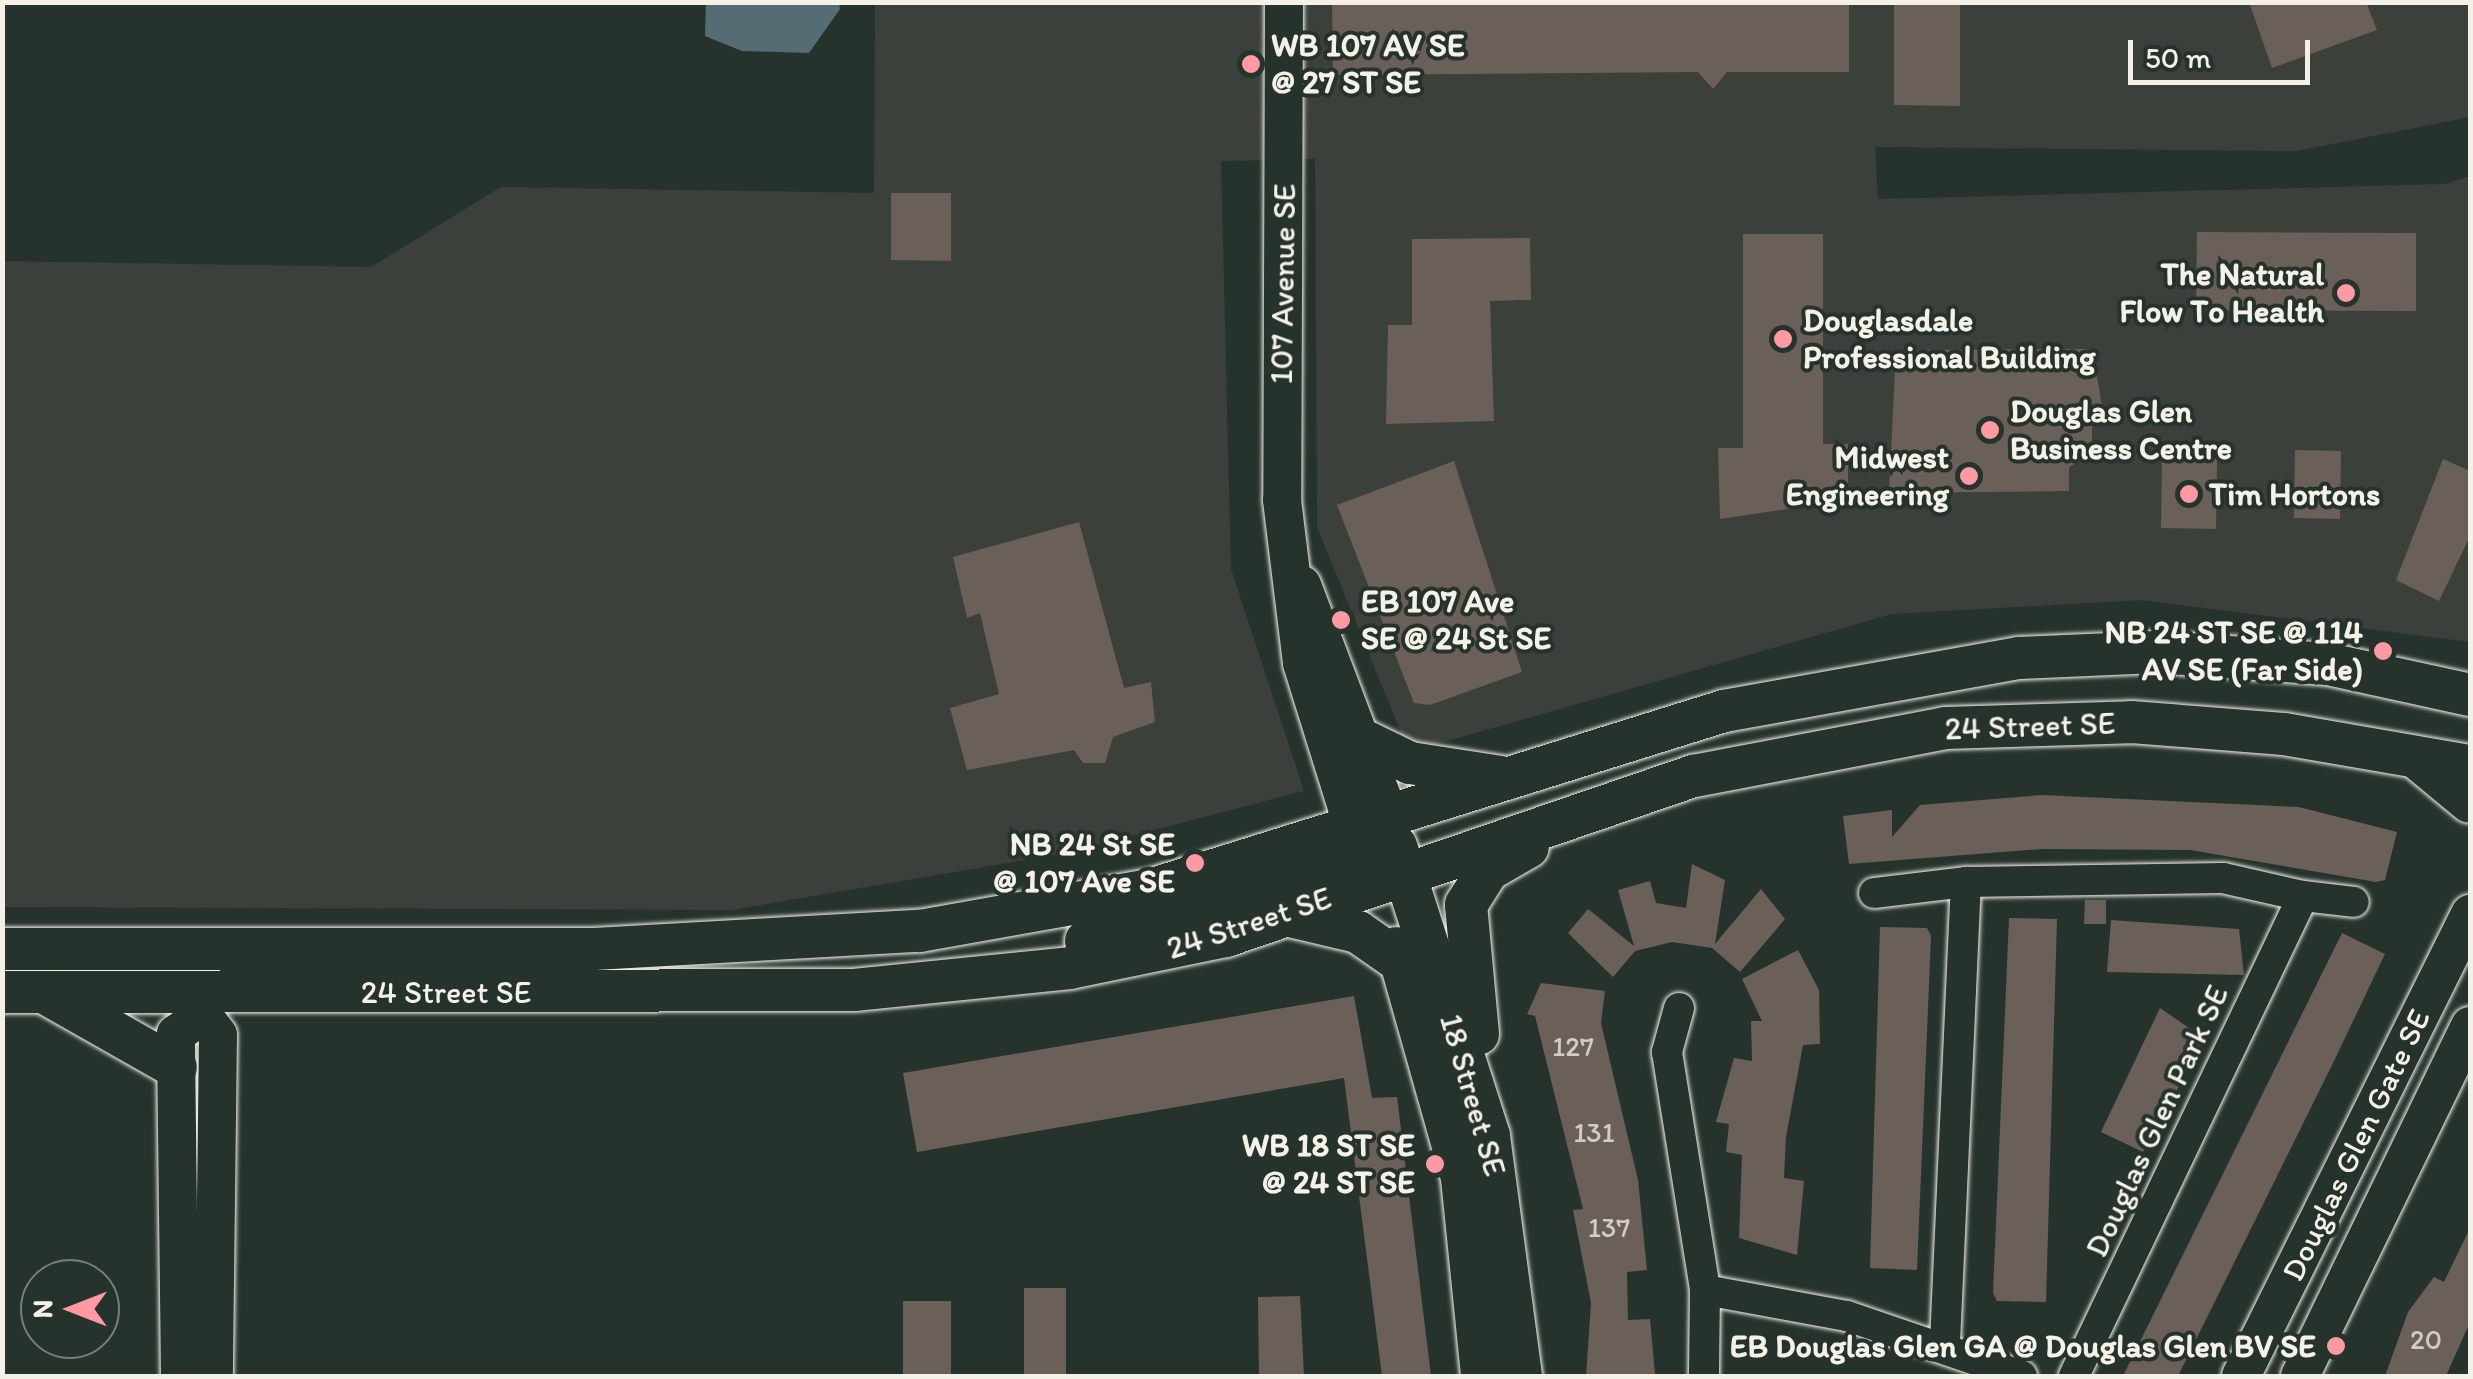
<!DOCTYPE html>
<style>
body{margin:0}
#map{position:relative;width:2473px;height:1379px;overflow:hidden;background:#26332d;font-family:Itim,sans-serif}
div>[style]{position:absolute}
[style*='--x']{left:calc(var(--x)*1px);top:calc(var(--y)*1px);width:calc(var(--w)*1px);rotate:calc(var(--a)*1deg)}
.built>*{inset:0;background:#3b403a}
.water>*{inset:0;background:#556c74}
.building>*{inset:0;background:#6b5f59}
.roads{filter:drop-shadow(0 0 2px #f4f1e8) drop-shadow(0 0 2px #f4f1e8)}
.minor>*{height:30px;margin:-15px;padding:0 15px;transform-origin:15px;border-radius:15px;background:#26332d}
.tertiary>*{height:38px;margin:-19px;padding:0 19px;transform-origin:19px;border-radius:19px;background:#26332d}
.secondary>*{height:42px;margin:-21px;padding:0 21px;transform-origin:21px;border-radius:21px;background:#26332d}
.dots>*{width:28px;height:28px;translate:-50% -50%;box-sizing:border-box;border:5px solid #26332d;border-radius:50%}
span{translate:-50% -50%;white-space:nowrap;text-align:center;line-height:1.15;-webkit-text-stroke:8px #26332d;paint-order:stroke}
.number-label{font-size:28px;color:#d2ccc4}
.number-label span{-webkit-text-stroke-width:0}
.poi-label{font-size:32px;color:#f4f1e8;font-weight:700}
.left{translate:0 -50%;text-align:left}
.right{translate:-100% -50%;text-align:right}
.street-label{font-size:32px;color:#f4f1e8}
.frame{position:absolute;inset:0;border:5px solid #f4f1e8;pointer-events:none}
.north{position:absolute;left:20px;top:1259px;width:100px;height:100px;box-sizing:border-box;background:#26332d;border:2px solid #787f78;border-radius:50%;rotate:270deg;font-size:28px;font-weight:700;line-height:40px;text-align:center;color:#f4f1e8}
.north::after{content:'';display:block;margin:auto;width:35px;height:45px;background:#ff9aa2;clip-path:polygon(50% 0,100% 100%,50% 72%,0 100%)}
.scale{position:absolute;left:2128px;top:40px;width:182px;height:45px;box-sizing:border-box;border:5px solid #f4f1e8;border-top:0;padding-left:12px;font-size:30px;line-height:35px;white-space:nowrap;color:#f4f1e8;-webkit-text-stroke:8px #26332d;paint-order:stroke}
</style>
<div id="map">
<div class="built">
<div style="clip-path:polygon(875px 3px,2470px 3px,2470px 117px,2297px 151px,1875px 147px,1878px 199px,2446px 184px,2470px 176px,2470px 642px,2142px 600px,1892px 614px,1409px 752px,1317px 527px,1315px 159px,1221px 161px,1231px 569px,1304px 791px,1066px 853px,731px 910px,3px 907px,3px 261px,371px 267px,501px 187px,874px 193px)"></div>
</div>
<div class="water">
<div style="clip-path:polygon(706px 2px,839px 2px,840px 9px,809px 53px,742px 51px,705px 36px)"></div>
</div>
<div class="building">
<div style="clip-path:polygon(1332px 2px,1849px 2px,1849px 72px,1727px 72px,1713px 89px,1698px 72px,1333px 75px)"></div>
<div style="clip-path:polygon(1894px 2px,1960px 2px,1960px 106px,1894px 105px)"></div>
<div style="clip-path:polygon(2249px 2px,2366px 2px,2377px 30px,2272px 68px)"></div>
<div style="clip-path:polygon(891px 193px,951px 193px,951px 261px,891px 260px)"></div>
<div style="clip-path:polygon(2197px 232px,2416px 233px,2416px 311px,2196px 310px)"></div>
<div style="clip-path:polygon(1743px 234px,1823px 234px,1823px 444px,1848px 444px,1848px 500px,1720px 519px,1718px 448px,1743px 448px)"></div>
<div style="clip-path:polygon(1530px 238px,1531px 300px,1490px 301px,1494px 421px,1386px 424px,1388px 325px,1412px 325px,1412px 239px)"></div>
<div style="clip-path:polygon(2092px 349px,2102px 405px,2092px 406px,2092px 455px,2069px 467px,2069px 491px,1889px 493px,1896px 350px)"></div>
<div style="clip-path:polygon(2295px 450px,2341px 451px,2340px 519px,2294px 518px)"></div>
<div style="clip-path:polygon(2162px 459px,2217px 459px,2216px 529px,2161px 528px)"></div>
<div style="clip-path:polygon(2443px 459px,2470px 471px,2470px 536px,2439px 601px,2396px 580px)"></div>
<div style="clip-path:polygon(1454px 461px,1522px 672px,1430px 705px,1414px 703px,1337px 505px)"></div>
<div style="clip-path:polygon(1079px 522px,1124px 688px,1151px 682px,1155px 722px,1113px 737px,1105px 763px,1083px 763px,1074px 750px,967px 770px,950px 708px,999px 694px,980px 613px,967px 618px,953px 557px)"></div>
<div style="clip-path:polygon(2042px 795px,2299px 807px,2397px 832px,2385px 880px,2376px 882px,2190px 850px,2042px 849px,1849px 864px,1843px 816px,1892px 810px,1892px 837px,1920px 805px)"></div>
<div style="clip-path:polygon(1692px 864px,1725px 880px,1715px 944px,1761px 889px,1785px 919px,1740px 972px,1712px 948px,1672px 942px,1635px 951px,1613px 977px,1568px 933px,1588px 909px,1634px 946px,1618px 890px,1650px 881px,1656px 903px,1686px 908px)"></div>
<div style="clip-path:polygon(2085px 900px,2106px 900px,2106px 924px,2084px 924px)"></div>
<div style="clip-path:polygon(2009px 918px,2057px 919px,2046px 1302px,1997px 1301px,1993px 1293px)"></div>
<div style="clip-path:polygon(2111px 920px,2239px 929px,2244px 975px,2107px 972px)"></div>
<div style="clip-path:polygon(1880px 927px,1927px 928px,1931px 936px,1917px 1270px,1870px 1268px)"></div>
<div style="clip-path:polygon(2342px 933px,2385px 954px,2334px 1061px,2178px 1376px,2123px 1376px)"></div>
<div style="clip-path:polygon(1798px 950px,1819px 990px,1820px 1044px,1803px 1045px,1786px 1137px,1784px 1178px,1804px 1181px,1797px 1255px,1739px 1238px,1742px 1155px,1726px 1152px,1729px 1124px,1716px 1122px,1734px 1058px,1752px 1061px,1751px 1021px,1762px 1021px,1742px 979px)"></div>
<div style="clip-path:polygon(1541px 983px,1605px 991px,1601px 1023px,1638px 1180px,1647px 1270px,1627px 1272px,1628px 1320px,1650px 1319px,1655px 1374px,1586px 1376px,1591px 1303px,1573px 1210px,1583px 1209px,1535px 1016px,1527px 1014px)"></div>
<div style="clip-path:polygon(1354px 996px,1372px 1098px,1397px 1097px,1431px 1376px,1382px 1376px,1344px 1078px,917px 1152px,903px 1073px)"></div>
<div style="clip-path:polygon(2160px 1008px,2205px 1039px,2143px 1152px,2101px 1132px)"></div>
<div style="clip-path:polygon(2470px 1228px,2470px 1322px,2446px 1376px,2385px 1376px,2408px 1312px,2434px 1277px,2444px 1282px)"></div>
<div style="clip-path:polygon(1024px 1288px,1066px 1288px,1066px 1376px,1024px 1376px)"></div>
<div style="clip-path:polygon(1300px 1296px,1304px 1376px,1259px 1376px,1258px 1297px)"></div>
<div style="clip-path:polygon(903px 1301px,951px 1301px,951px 1376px,903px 1376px)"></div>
</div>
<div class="roads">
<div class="minor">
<div style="--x:1874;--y:893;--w:93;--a:-6.8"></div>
<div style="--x:2303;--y:896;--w:51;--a:6.7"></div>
<div style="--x:1679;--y:1008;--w:46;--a:105.3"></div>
<div style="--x:1667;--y:1052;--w:241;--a:80.9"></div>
<div style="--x:1705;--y:1290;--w:86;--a:90.7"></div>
<div style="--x:1705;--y:1290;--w:144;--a:10.4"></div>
<div style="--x:1847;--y:1316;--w:185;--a:18.9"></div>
<div style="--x:1945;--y:1343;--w:461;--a:-87.4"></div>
<div style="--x:1966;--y:882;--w:257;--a:-0.9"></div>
<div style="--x:2223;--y:878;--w:82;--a:12.7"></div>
<div style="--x:2303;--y:896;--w:532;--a:115.51"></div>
</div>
<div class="tertiary">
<div style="--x:1284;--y:2;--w:498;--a:90.2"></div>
<div style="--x:1282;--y:500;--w:164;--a:83"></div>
<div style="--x:1302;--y:663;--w:175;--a:72.7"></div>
<div style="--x:1302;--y:585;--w:252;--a:69.3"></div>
<div style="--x:203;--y:991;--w:24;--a:90"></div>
<div style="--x:203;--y:1015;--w:25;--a:53"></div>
<div style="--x:218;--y:1035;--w:341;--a:90.7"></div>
<div style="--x:180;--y:1376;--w:342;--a:-90.7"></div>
<div style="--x:176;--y:1034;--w:33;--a:-35"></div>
<div style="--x:2241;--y:1376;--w:516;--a:-63.63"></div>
<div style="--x:2300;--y:1376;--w:389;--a:-64.1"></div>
</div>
<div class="secondary">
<div style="--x:1367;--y:742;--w:48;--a:26"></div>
<div style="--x:1410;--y:763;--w:92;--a:8.7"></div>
<div style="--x:2418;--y:759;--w:67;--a:39.6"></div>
<div style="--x:1396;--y:846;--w:305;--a:72.2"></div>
<div style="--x:1489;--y:1136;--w:242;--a:82.4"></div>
<div style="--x:1286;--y:915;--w:74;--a:13.3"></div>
<div style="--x:1358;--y:932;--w:52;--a:34.9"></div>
<div style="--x:1086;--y:941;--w:288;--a:-16.9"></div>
<div style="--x:1397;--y:948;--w:239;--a:74.2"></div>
<div style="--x:1462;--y:1178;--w:199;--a:84.2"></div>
<div style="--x:2;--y:949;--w:591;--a:0"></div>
<div style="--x:593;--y:949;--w:327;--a:-3.2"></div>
<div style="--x:920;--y:931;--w:234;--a:-10.1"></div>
<div style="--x:1150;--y:890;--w:601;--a:-17.32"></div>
<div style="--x:1724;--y:711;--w:300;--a:-10.2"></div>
<div style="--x:2019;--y:658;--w:138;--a:-2.5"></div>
<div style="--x:2157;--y:652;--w:171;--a:4"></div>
<div style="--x:2328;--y:664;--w:145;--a:12.3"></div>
<div style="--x:2;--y:992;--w:852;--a:-0.13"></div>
<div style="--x:854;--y:990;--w:217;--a:-5.8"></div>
<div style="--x:1070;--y:968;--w:159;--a:-11.6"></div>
<div style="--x:1226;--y:936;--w:495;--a:-18.9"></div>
<div style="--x:1694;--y:776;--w:256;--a:-10.8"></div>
<div style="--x:1945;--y:728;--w:186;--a:-1.8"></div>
<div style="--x:2131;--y:722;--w:153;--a:4.5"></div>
<div style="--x:2284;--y:734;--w:189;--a:9.8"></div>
<div style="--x:49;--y:995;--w:146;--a:29.6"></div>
<div style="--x:1478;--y:1034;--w:130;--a:-95.3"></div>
<div style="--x:1466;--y:905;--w:41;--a:-57.8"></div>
<div style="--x:1488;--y:870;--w:46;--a:-29.9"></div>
</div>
</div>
<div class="dots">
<div style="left:1251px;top:64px;background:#ff9aa2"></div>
<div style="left:2346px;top:293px;background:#ff9aa2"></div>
<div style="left:1783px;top:339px;background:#ff9aa2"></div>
<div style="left:1990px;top:430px;background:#ff9aa2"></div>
<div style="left:1969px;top:476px;background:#ff9aa2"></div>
<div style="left:2189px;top:494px;background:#ff9aa2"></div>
<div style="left:1341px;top:620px;background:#ff9aa2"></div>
<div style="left:2383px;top:651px;background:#ff9aa2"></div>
<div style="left:1195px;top:863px;background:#ff9aa2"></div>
<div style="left:1435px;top:1164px;background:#ff9aa2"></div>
<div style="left:2336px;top:1346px;background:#ff9aa2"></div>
</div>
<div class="number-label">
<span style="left:1573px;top:1046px">127</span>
<span style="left:1594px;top:1132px">131</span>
<span style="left:1609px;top:1227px">137</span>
<span style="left:2426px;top:1339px">20</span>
</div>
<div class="poi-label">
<span class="left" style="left:1271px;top:64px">WB 107 AV SE<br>@ 27 ST SE</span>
<span class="right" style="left:2324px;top:293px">The Natural<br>Flow To Health</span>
<span class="left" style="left:1803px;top:339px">Douglasdale<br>Professional Building</span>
<span class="left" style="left:2010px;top:430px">Douglas Glen<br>Business Centre</span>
<span class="right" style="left:1949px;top:476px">Midwest<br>Engineering</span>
<span class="left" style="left:2209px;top:494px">Tim Hortons</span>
<span class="left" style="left:1361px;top:620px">EB 107 Ave<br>SE @ 24 St SE</span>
<span class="right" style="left:2363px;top:651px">NB 24 ST SE @ 114<br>AV SE (Far Side)</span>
<span class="right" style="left:1175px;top:863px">NB 24 St SE<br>@ 107 Ave SE</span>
<span class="right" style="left:1415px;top:1164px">WB 18 ST SE<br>@ 24 ST SE</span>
<span class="right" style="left:2316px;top:1346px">EB Douglas Glen GA @ Douglas Glen BV SE</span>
</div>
<div class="street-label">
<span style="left:1283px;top:284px;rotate:-89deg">107 Avenue SE</span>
<span style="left:2030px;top:726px;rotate:-2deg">24 Street SE</span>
<span style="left:1249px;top:923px;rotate:-18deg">24 Street SE</span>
<span style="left:446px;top:992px">24 Street SE</span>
<span style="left:1473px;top:1095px;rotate:74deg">18 Street SE</span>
<span style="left:2157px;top:1121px;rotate:-65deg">Douglas Glen Park SE</span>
<span style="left:2356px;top:1145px;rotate:-64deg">Douglas Glen Gate SE</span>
</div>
<div class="frame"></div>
<div class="north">N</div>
<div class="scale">50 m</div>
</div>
